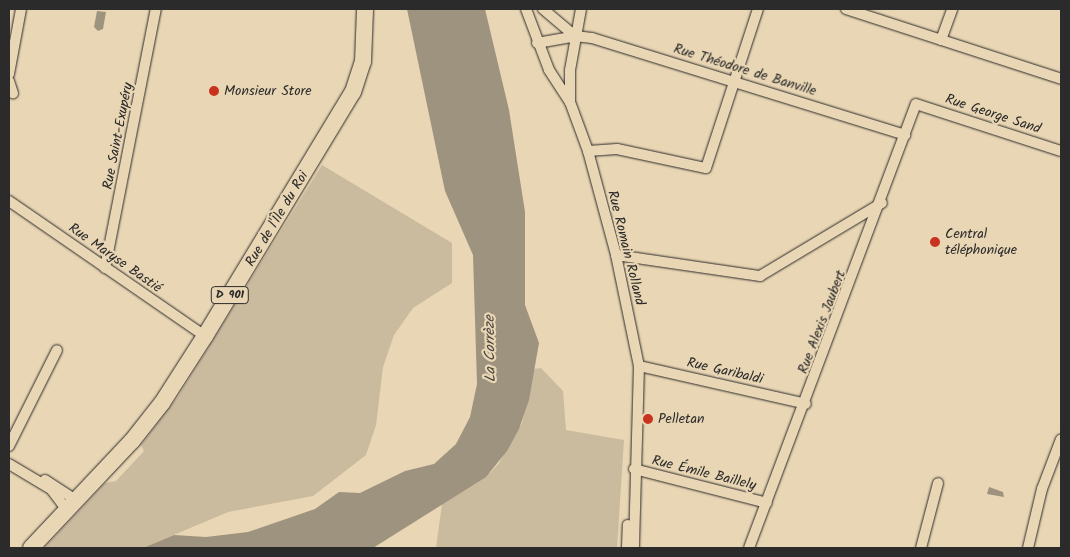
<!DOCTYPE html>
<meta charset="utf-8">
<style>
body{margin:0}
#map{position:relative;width:1070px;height:557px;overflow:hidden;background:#e9d6b4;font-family:Kalam,sans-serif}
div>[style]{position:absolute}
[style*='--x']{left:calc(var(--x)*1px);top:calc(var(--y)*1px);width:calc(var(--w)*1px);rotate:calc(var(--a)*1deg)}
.green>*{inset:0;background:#caba9e}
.water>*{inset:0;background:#9e937e}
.roads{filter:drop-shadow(0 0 1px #2b2b2b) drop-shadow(0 0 1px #2b2b2b)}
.minor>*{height:10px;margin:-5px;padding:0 5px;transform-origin:5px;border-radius:5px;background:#e9d6b4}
.primary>*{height:16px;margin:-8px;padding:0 8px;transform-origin:8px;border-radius:8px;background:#e9d6b4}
.dots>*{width:14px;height:14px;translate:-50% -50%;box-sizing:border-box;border:2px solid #e9d6b4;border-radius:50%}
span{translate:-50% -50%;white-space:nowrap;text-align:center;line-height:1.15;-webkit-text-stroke:4.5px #e9d6b4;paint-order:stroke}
.shield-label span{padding:1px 4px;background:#e9d6b4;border:1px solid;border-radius:4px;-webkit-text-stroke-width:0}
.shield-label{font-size:12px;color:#2b2b2b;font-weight:700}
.street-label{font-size:14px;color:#2b2b2b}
.poi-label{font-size:14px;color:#2b2b2b}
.left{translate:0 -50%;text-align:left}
.water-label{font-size:15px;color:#484540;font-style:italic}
.frame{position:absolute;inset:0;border:10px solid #2b2b2b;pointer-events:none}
</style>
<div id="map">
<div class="green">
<div style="clip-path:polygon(322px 165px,452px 243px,452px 283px,413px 308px,394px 335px,383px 367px,376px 425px,366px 455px,313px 496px,228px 512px,143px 548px,44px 548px,105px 483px,116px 481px,144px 451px,141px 445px,177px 398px)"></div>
<div style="clip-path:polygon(541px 368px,563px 391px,566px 430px,624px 440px,617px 548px,436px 548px,442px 504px,491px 472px,499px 463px,522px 423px,534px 369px)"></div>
</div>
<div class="water">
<div style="clip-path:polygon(407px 9px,485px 9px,509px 110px,525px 212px,525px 305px,539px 343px,529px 400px,519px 429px,507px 451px,486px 477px,373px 548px,143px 548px,174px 535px,206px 537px,248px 532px,315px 509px,339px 492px,360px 493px,405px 471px,434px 464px,456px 444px,470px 417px,477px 384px,473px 255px,445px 191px)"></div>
<div style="clip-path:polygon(97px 11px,106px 12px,103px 29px,98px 31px,94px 27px)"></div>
<div style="clip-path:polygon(989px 487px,1003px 492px,1004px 497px,987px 494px)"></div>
</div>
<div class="roads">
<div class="minor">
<div style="--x:526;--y:9;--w:65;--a:69.3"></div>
<div style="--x:549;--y:70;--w:38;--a:57"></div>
<div style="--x:543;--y:9;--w:42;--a:40.2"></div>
<div style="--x:581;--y:9;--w:62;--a:100.2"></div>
<div style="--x:570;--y:70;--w:32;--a:90"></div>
<div style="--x:570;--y:102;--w:52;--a:69.8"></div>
<div style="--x:588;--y:151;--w:108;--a:74.9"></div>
<div style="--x:616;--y:255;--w:113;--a:78.3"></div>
<div style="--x:639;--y:366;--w:182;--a:91.6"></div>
<div style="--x:846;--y:9;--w:226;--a:18"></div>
<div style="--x:941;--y:40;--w:33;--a:-70"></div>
<div style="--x:537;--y:43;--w:39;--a:-10"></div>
<div style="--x:575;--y:36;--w:17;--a:7"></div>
<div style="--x:592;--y:38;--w:328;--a:17.2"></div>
<div style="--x:9;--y:74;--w:66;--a:-79.5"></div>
<div style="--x:9;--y:81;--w:13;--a:72"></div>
<div style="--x:588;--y:151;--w:29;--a:-4"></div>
<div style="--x:617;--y:149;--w:91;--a:12.1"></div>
<div style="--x:706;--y:168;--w:167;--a:-71.9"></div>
<div style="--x:9;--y:201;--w:238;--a:34.6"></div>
<div style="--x:616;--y:255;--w:146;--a:8.3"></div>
<div style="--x:760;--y:276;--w:142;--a:-30.9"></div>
<div style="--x:105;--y:268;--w:264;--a:-78.9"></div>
<div style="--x:639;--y:366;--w:171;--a:12.8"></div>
<div style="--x:9;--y:446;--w:107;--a:-63.4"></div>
<div style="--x:9;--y:464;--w:49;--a:30.8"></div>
<div style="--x:51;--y:489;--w:26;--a:53"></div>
<div style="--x:634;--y:469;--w:137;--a:14.3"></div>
<div style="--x:45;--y:480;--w:37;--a:33"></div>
<div style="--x:627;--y:548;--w:23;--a:-88"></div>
<div style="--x:749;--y:548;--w:474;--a:-69.4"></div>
<div style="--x:916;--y:104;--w:152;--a:18"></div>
<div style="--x:921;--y:548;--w:67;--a:-75.3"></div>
<div style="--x:1028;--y:548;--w:61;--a:-76.7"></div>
<div style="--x:1042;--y:489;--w:53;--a:-69.2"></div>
</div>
<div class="primary">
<div style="--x:31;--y:548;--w:147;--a:-46.7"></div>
<div style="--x:132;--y:441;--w:48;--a:-51.7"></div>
<div style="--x:162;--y:403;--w:80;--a:-57.3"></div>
<div style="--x:205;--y:336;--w:285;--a:-58.8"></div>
<div style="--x:353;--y:92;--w:32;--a:-72"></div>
<div style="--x:363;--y:62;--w:53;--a:-87.8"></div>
</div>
</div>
<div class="dots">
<div style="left:214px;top:91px;background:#c8321e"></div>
<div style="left:935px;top:242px;background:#c8321e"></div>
<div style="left:648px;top:419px;background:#c8321e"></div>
</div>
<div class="shield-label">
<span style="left:230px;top:295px">D 901</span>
</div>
<div class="street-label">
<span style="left:745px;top:70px;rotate:17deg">Rue Théodore de Banville</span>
<span style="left:993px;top:114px;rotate:18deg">Rue George Sand</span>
<span style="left:118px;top:136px;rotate:-79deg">Rue Saint-Exupéry</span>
<span style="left:277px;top:219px;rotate:-59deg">Rue de l'Île du Roi</span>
<span style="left:626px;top:248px;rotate:76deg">Rue Romain Rolland</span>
<span style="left:115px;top:258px;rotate:35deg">Rue Maryse Bastié</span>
<span style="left:822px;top:322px;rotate:-69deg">Rue Alexis Jaubert</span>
<span style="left:725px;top:371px;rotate:13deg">Rue Garibaldi</span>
<span style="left:704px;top:473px;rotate:14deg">Rue Émile Baillely</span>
</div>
<div class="poi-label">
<span class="left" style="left:224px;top:91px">Monsieur Store</span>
<span class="left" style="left:945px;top:242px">Central<br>téléphonique</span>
<span class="left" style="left:658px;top:419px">Pelletan</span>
</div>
<div class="water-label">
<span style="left:491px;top:349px;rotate:-91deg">La Corrèze</span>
</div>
<div class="frame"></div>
</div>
